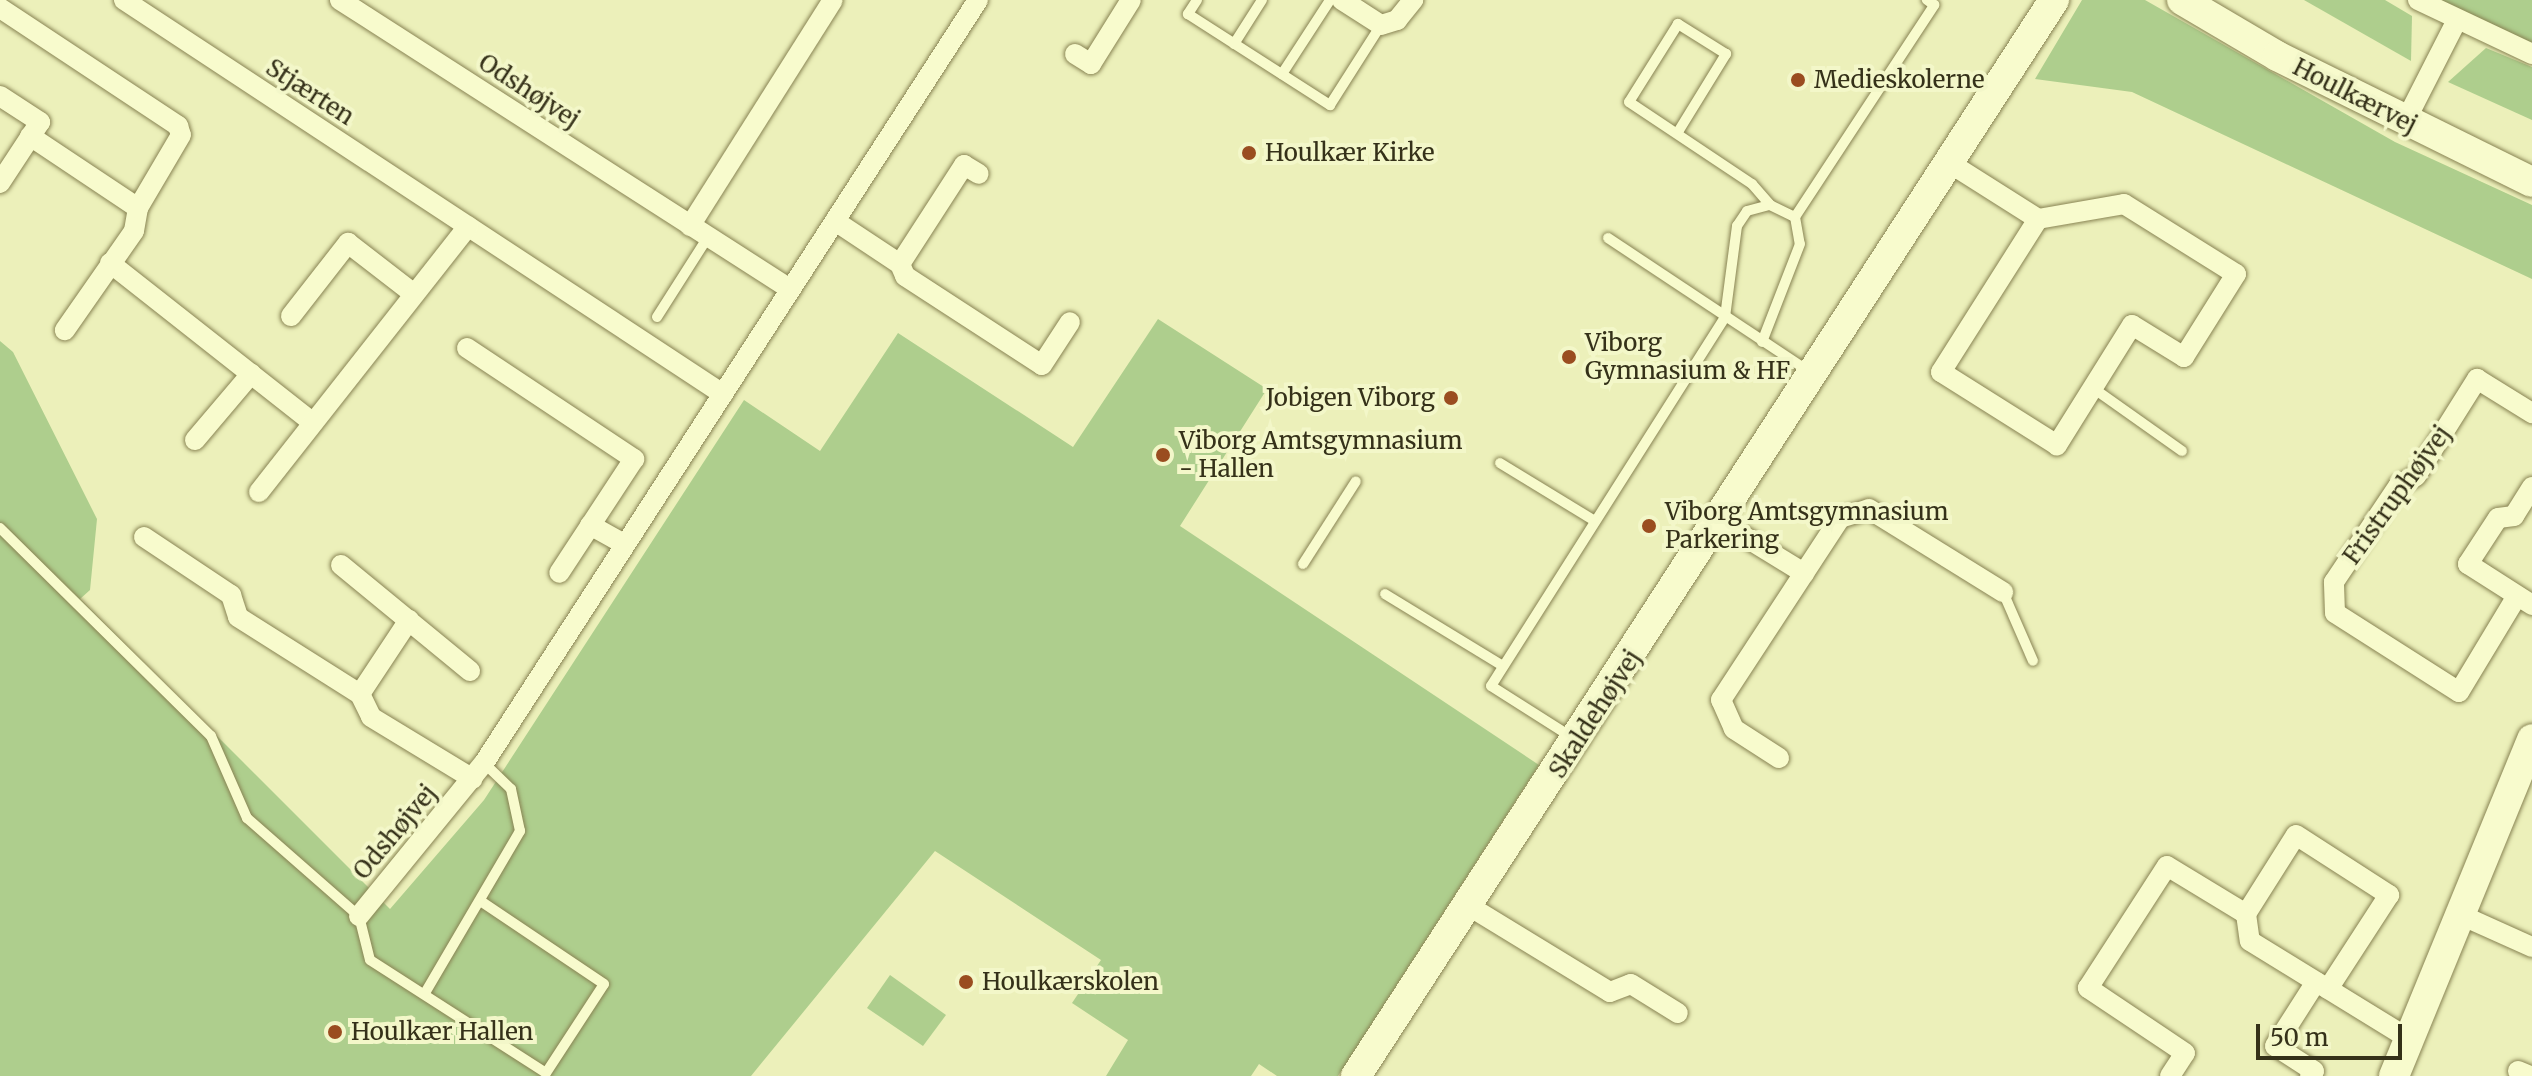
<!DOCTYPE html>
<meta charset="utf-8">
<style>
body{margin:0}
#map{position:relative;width:2532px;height:1076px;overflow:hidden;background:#ecf0ba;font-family:Merriweather,serif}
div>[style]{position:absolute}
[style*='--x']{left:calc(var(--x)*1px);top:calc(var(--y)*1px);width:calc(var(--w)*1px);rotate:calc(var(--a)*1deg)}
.green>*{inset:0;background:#aece8d}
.roads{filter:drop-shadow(0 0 2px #888353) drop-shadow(0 0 2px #888353)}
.lane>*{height:10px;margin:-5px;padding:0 5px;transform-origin:5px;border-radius:5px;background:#f8fbcd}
.street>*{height:20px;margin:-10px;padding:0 10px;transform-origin:10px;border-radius:10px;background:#f8fbcd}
.secondary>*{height:30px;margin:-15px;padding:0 15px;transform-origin:15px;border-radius:15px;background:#f8fbcd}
.dots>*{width:22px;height:22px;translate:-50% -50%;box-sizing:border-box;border:4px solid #f3f7c9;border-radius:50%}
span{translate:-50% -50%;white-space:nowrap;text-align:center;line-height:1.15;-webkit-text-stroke:8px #f3f7c9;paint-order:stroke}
.poi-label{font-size:24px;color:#353119}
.left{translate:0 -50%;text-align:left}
.right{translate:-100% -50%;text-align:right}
.street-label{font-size:24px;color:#353119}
.scale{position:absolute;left:2256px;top:1024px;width:146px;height:36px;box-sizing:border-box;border:4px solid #353119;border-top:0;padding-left:10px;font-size:24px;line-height:28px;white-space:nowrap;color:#353119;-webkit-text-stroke:6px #f3f7c9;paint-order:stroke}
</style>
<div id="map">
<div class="green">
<div style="clip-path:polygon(2082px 0,2145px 0,2395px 142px,2532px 205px,2532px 279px,2132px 92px,2035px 79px)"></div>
<div style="clip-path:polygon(2304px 0,2385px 0,2412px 16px,2411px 61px)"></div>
<div style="clip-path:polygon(2436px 0,2532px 0,2532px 44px)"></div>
<div style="clip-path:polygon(2486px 48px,2532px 67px,2532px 120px,2448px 82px)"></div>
<div style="clip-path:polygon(1158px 319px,1267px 389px,1180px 526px,1539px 765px,1338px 1076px,1277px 1076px,1259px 1064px,1251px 1076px,1106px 1076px,1128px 1040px,1072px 1003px,1101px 960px,935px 851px,751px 1076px,0 1076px,0 341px,13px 352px,97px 519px,90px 590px,80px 599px,390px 909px,484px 800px,744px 400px,820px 451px,898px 333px,1073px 447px)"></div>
<div style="clip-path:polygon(890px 975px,946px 1015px,923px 1046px,867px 1008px)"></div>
</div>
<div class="roads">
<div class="lane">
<div style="--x:1197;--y:0;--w:17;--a:123"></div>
<div style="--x:1188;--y:14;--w:169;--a:32.7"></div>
<div style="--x:1330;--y:105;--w:95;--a:-57.5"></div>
<div style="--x:1234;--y:44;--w:52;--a:-57.5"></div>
<div style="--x:1282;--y:74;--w:88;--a:-57"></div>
<div style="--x:1678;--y:132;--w:92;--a:-58.4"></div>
<div style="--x:1726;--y:54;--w:57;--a:-148"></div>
<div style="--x:1678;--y:24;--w:92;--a:122.1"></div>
<div style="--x:1629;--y:102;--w:148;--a:33.7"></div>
<div style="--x:1752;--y:184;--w:28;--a:49"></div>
<div style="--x:1795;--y:217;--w:254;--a:-56.7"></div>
<div style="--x:1934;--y:5;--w:9;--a:-144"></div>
<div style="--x:1608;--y:238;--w:242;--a:33.6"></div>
<div style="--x:657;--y:317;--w:95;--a:-57.5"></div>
<div style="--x:2093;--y:388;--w:109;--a:35.3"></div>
<div style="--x:1500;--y:463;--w:111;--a:31.4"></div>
<div style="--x:0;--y:528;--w:296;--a:44.6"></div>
<div style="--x:211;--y:736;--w:90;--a:66.3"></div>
<div style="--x:247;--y:818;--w:149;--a:41.2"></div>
<div style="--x:359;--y:916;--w:45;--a:76"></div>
<div style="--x:370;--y:960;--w:209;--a:32.7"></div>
<div style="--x:546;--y:1073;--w:106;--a:-56.9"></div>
<div style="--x:604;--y:984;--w:147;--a:-146.1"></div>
<div style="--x:1303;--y:564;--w:98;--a:-57.4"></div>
<div style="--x:2003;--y:592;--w:75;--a:66.5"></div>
<div style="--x:1385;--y:594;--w:138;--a:31.4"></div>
<div style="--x:1573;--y:738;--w:97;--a:-147.6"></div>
<div style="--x:1491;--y:686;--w:437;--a:-57.6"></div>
<div style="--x:1725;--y:317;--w:92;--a:-82.5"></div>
<div style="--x:1737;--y:226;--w:18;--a:-56"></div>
<div style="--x:1747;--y:211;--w:24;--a:-15"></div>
<div style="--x:1770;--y:205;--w:28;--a:26"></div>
<div style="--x:1795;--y:217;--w:27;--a:80"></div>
<div style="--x:1800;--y:244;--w:105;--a:111.2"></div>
<div style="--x:425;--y:993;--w:188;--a:-59.6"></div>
<div style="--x:520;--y:831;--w:43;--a:-102.1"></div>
<div style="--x:511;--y:789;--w:37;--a:-136"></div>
</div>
<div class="street">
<div style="--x:124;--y:0;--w:717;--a:33.34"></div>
<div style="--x:340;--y:0;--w:535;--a:32.71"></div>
<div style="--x:1342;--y:0;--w:46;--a:32.7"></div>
<div style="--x:1381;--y:25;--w:17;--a:-17"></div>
<div style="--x:1397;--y:20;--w:26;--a:-51"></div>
<div style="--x:2418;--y:0;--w:126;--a:25.3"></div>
<div style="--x:0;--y:8;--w:214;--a:33.5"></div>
<div style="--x:178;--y:126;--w:9;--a:72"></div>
<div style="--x:181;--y:135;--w:85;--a:120.5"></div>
<div style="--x:138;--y:208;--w:23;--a:100"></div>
<div style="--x:134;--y:231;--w:121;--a:124.9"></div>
<div style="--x:1075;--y:54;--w:19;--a:32"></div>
<div style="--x:1091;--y:64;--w:75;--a:-58"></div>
<div style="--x:0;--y:96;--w:48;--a:33"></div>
<div style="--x:40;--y:122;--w:73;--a:123.3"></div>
<div style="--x:2405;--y:122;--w:112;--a:-63"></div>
<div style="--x:30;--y:136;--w:130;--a:33.7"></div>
<div style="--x:1948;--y:162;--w:107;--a:32.3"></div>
<div style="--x:2038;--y:219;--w:87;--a:-9.9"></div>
<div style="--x:2124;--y:204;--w:132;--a:32"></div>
<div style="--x:2236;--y:274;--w:98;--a:122.1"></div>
<div style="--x:2184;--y:357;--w:61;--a:-148.4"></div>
<div style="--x:2132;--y:325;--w:142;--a:122"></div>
<div style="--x:2057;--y:445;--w:137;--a:-147.8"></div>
<div style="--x:1941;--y:372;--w:181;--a:-57.6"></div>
<div style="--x:835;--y:221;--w:78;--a:33.5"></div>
<div style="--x:900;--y:264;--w:118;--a:-57.1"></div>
<div style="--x:964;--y:165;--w:17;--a:31"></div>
<div style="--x:690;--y:226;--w:267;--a:-57.7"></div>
<div style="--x:110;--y:263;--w:258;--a:38.2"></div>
<div style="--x:900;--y:264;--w:13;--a:67"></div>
<div style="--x:905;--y:276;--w:163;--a:33"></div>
<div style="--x:1042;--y:365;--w:51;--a:-56.9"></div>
<div style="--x:291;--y:316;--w:93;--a:-52"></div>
<div style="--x:348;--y:243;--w:83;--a:37.7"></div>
<div style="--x:467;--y:348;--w:201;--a:33.6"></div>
<div style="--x:634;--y:459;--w:136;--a:123.3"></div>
<div style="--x:195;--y:440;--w:87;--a:-49.7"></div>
<div style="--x:2532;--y:487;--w:34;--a:122"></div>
<div style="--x:2514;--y:516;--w:16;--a:173"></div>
<div style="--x:2498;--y:518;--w:55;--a:123.1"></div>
<div style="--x:2468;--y:564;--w:76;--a:32.6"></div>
<div style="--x:259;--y:492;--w:338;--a:-51.8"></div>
<div style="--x:1719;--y:521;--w:100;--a:31.5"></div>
<div style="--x:590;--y:525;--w:39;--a:29"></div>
<div style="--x:144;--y:537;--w:105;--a:33.7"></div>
<div style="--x:231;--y:595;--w:23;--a:72"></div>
<div style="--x:238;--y:617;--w:144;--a:32.3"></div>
<div style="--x:360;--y:694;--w:25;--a:64"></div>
<div style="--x:371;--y:717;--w:119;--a:31.3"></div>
<div style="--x:341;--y:565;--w:167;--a:39.4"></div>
<div style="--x:2517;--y:596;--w:112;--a:121.1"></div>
<div style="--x:2459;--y:692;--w:147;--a:-147.5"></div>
<div style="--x:2335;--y:613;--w:31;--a:-92"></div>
<div style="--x:2334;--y:582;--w:117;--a:-56.2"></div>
<div style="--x:2399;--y:485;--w:19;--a:-28"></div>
<div style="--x:2416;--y:476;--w:115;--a:-57.8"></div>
<div style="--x:2477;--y:379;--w:65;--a:31.7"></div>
<div style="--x:360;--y:694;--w:89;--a:-56.5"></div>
<div style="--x:1779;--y:758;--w:54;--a:-147.2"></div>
<div style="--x:1734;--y:729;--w:32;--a:-114"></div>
<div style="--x:1721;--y:700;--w:217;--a:-56.8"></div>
<div style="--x:1840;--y:518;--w:30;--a:-17"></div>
<div style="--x:1869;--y:509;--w:158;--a:31.8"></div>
<div style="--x:1469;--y:906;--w:165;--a:31.4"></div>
<div style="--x:1610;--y:992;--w:22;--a:-21"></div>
<div style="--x:1631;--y:984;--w:55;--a:31.7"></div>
<div style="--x:2246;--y:914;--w:27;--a:82"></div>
<div style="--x:2250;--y:941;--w:189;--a:31.6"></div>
<div style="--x:359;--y:916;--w:198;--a:-50.8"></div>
<div style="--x:484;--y:763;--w:909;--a:-57.08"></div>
<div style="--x:2463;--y:916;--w:76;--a:24.2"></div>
<div style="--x:2518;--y:1071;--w:13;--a:23"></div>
<div style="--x:2170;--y:1076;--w:27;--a:-57"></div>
<div style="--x:2185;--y:1053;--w:117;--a:-146.2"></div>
<div style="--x:2088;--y:988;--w:145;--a:-57.1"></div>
<div style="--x:2167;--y:866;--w:92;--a:31.3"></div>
<div style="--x:2246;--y:914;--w:93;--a:-57.7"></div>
<div style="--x:2296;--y:835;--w:111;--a:32.8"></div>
<div style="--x:2389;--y:895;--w:112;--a:123"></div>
<div style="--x:2310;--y:1076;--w:6;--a:-51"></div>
<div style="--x:2314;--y:1071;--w:46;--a:-147.3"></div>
<div style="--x:2275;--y:1046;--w:76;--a:-57.4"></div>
</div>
<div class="secondary">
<div style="--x:2182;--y:0;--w:110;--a:30.5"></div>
<div style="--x:2277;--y:56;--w:284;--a:26.3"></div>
<div style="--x:1356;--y:1076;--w:1283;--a:-57.03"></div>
<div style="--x:2394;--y:1076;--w:364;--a:-67.7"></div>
</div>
</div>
<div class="dots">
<div style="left:1798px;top:80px;background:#9a4d20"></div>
<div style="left:1249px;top:153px;background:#9a4d20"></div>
<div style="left:1569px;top:357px;background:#9a4d20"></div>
<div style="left:1451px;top:398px;background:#9a4d20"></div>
<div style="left:1163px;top:455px;background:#9a4d20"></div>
<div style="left:1649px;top:526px;background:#9a4d20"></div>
<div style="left:966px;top:982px;background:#9a4d20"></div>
<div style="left:335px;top:1032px;background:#9a4d20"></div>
</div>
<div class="poi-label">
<span class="left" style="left:1814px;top:80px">Medieskolerne</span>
<span class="left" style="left:1265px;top:153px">Houlkær Kirke</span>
<span class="left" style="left:1585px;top:357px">Viborg<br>Gymnasium &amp; HF</span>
<span class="right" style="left:1435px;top:398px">Jobigen Viborg</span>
<span class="left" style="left:1179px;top:455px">Viborg Amtsgymnasium<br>- Hallen</span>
<span class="left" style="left:1665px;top:526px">Viborg Amtsgymnasium<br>Parkering</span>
<span class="left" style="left:982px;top:982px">Houlkærskolen</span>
<span class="left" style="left:351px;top:1032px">Houlkær Hallen</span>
</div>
<div class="street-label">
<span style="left:529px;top:91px;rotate:33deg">Odshøjvej</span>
<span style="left:310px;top:92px;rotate:33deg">Stjærten</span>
<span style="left:2355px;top:96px;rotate:27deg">Houlkærvej</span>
<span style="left:2397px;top:495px;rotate:-54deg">Fristruphøjvej</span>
<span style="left:1595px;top:714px;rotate:-57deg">Skaldehøjvej</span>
<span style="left:395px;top:832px;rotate:-50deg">Odshøjvej</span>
</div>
<div class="scale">50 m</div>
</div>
